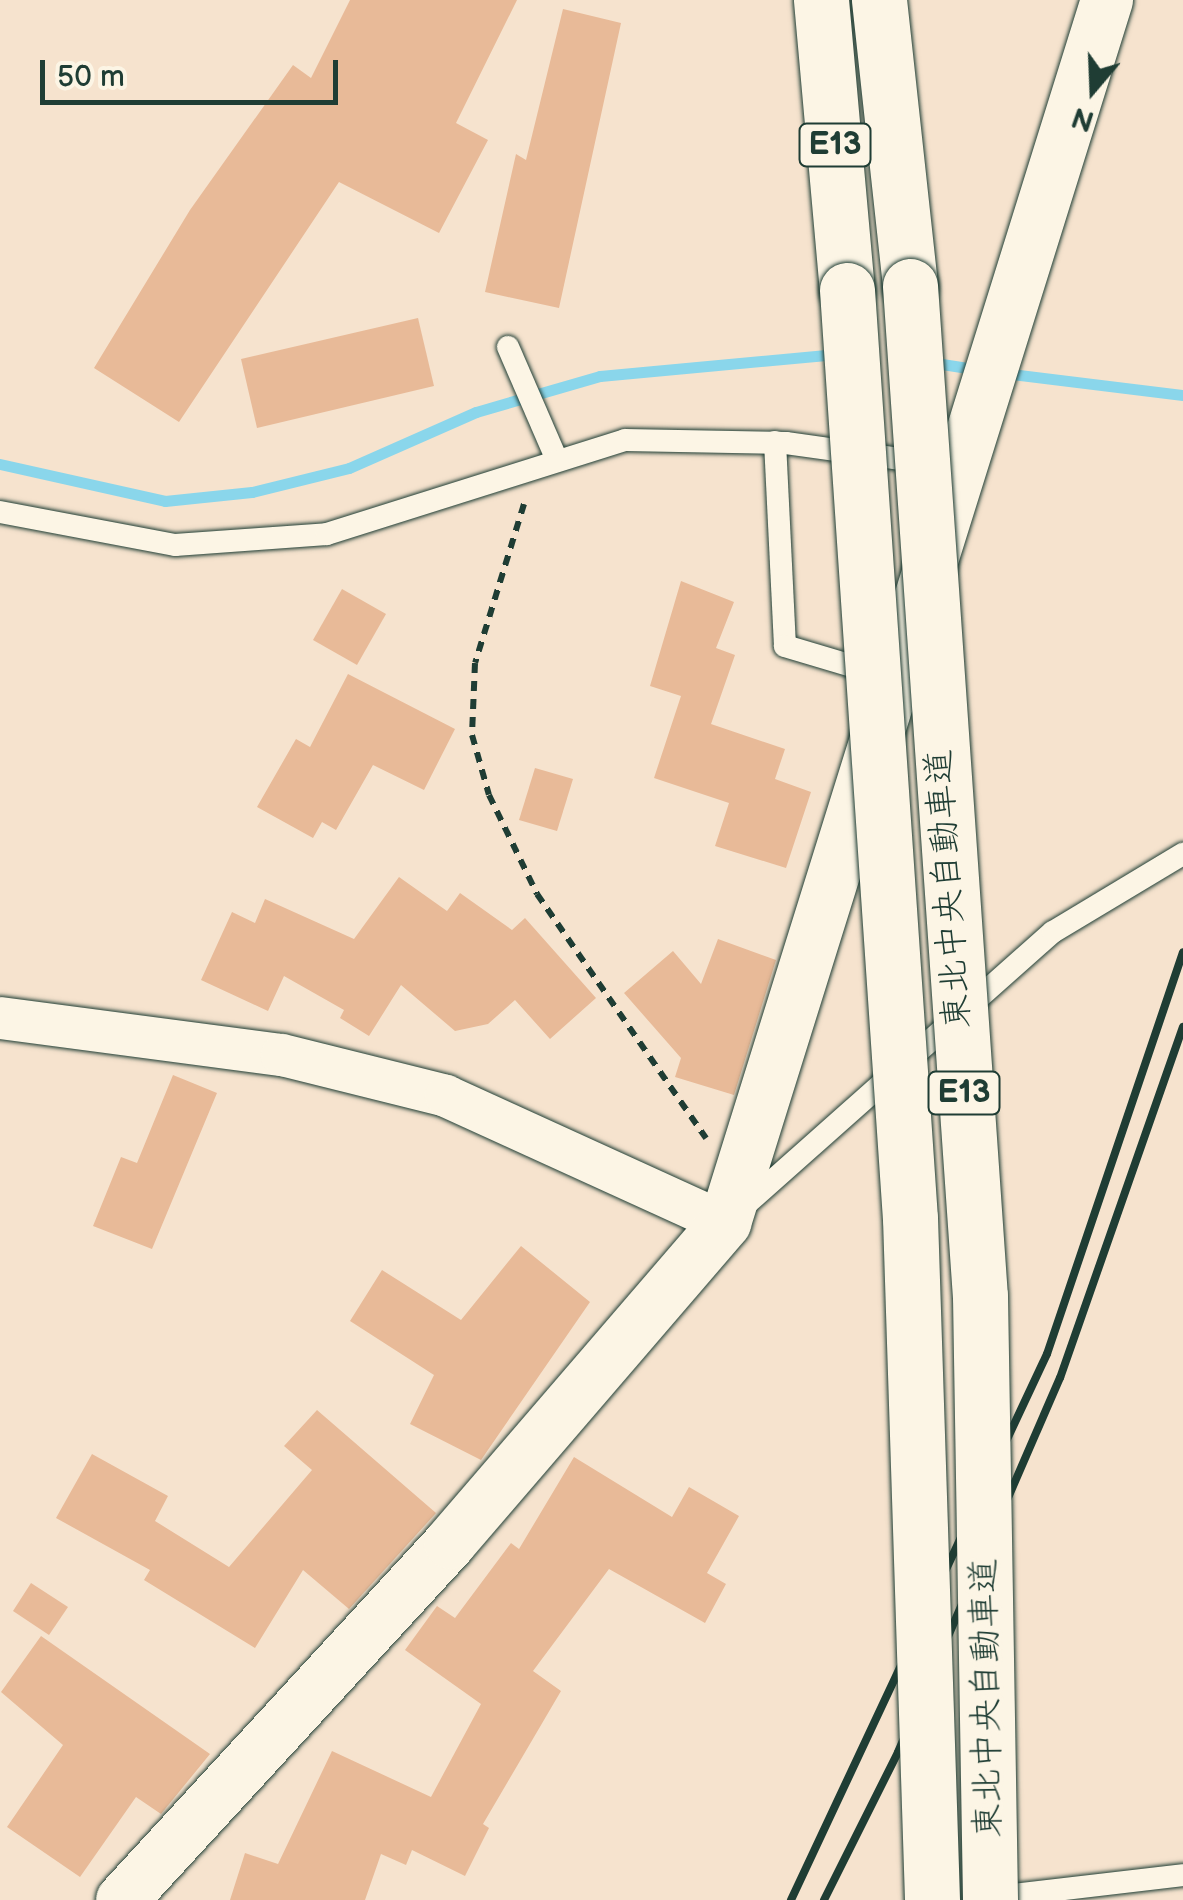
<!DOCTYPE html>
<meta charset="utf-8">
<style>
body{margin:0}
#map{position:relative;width:1183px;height:1900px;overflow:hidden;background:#f6e3ce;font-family:"Balsamiq Sans","Klee One",sans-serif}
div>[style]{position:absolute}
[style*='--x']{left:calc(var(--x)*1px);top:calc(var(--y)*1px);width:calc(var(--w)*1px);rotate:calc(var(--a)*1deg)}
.stream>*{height:11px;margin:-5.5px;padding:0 5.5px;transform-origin:5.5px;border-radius:5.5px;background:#8ad6eb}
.building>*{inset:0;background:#e8ba98}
.path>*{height:6px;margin-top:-3px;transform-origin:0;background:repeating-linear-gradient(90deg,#1f3d34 0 10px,transparent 0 18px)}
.roads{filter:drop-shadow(0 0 2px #1f3d34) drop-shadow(0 0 2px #1f3d34)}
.service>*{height:22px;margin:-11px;padding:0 11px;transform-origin:11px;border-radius:11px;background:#fcf5e5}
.minor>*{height:42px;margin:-21px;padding:0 21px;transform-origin:21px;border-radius:21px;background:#fcf5e5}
.tertiary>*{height:52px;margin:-26px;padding:0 26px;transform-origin:26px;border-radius:26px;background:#fcf5e5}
.motorway>*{height:55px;margin:-27.5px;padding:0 27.5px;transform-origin:27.5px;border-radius:27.5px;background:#fcf5e5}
.rail>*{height:8px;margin:-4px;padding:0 4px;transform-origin:4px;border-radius:4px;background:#1f3d34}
.bridges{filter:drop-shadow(0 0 2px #1f3d34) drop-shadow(0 0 2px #1f3d34)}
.motorway-bridge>*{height:55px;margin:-27.5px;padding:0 27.5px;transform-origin:27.5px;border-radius:27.5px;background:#fcf5e5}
span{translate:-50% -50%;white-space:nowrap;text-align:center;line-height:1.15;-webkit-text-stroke:8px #fcf5e5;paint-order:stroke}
.shield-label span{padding:2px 8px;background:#fcf5e5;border:2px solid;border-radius:8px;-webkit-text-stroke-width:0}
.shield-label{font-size:32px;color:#1f3d34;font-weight:700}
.street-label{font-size:35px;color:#1f3d34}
.north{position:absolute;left:1043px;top:40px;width:100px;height:100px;-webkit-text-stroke:8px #fcf5e5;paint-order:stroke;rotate:199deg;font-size:28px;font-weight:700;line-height:40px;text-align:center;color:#1f3d34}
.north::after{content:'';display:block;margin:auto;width:35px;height:45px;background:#1f3d34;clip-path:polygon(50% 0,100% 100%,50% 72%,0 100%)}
.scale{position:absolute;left:40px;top:60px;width:298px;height:45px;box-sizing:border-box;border:5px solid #1f3d34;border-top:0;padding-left:12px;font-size:30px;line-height:35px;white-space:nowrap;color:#1f3d34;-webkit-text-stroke:8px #fcf5e5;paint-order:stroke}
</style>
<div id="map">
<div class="stream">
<div style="--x:929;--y:362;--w:52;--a:8.9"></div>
<div style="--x:1003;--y:373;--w:181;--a:7"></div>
<div style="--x:0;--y:464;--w:169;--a:12.6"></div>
<div style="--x:165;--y:501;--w:87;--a:-5.9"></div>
<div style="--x:252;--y:492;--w:100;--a:-13.9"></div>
<div style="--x:349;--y:468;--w:139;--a:-23.8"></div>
<div style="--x:476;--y:412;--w:129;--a:-16.2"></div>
<div style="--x:600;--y:376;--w:238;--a:-5.3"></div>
</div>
<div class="building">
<div style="clip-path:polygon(350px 0,517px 0,456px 123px,488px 140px,439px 233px,339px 182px,179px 422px,94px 368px,190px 210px,293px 65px,311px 78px)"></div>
<div style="clip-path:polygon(563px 9px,621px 23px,559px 308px,485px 292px,516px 154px,526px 160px)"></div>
<div style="clip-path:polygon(418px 318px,434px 386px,257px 428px,241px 359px)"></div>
<div style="clip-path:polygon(681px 581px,734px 602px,716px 648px,735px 655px,711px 724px,785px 749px,775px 779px,811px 792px,786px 868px,715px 846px,729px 803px,654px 778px,681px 696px,650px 686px)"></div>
<div style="clip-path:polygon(342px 589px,386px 614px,357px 665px,313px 640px)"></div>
<div style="clip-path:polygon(348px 674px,455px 729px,424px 790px,373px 765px,336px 830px,322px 822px,313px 838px,257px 807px,296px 739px,310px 747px)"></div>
<div style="clip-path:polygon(535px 768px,573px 779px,557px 831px,519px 820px)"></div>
<div style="clip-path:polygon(399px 877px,447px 911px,460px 893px,512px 930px,525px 918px,596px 998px,550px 1039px,515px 1000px,488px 1024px,455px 1031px,401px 985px,369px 1036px,340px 1018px,344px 1010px,284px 976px,268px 1011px,201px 980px,232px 912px,255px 923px,265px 899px,354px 939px)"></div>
<div style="clip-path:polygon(718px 939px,776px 960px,734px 1095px,675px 1077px,681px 1058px,624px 993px,673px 951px,701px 984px)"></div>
<div style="clip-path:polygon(173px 1075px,217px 1093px,152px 1249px,93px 1226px,121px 1157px,137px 1163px)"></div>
<div style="clip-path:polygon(521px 1246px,590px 1302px,481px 1460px,410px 1424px,434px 1375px,350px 1321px,382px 1270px,461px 1320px)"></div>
<div style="clip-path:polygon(317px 1410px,436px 1513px,349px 1609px,303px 1570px,255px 1648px,144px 1580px,150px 1570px,56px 1518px,92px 1454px,168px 1496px,155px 1521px,229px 1567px,312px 1470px,284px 1446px)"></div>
<div style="clip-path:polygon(574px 1457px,672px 1517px,689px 1487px,739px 1516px,707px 1573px,726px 1584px,705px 1623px,609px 1569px,533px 1671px,561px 1691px,483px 1824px,489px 1828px,465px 1876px,412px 1850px,406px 1865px,381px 1854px,365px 1900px,230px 1900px,245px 1853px,278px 1864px,332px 1751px,431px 1797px,481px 1704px,405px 1650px,437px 1606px,455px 1618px,511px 1543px,519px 1549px)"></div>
<div style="clip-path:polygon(31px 1583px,68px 1607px,49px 1635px,13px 1611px)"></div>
<div style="clip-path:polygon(41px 1636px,210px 1754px,161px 1814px,136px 1797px,80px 1877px,7px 1827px,63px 1745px,1px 1692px)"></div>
</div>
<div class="path">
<div style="--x:524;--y:504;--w:166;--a:107.1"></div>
<div style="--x:475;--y:663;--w:72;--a:92.4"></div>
<div style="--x:472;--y:735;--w:62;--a:74.2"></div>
<div style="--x:489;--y:795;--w:110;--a:64.1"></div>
<div style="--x:537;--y:894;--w:297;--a:55.3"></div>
</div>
<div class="roads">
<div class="service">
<div style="--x:508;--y:347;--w:123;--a:66.6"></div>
<div style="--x:775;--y:442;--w:204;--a:87.2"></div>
<div style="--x:785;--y:646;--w:91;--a:16.6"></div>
<div style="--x:0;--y:512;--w:178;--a:10.7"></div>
<div style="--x:175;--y:545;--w:152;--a:-4.1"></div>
<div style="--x:327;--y:534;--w:312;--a:-17.5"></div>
<div style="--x:625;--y:440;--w:161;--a:1.1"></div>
<div style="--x:786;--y:443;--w:136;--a:8"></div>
<div style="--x:743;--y:1207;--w:414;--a:-41.6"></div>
<div style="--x:1053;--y:932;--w:152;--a:-31"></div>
<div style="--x:988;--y:1898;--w:196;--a:-6.7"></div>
</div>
<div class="minor">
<div style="--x:0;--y:1018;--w:284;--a:7.5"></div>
<div style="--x:282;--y:1055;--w:169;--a:14"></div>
<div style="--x:446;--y:1096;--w:307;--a:24.5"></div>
</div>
<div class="tertiary">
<div style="--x:122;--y:1900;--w:485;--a:-47.4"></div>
<div style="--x:450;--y:1543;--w:422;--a:-49.3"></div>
<div style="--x:725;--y:1223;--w:1281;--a:-72.65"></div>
</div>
<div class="motorway">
<div style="--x:821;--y:0;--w:291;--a:84.9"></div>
<div style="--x:879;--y:0;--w:288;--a:83.8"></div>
</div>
</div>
<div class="rail">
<div style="--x:791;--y:1900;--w:603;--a:-64.88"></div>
<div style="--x:1047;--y:1354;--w:424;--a:-71.3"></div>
<div style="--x:824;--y:1900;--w:165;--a:-63.4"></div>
<div style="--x:898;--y:1752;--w:408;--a:-66.6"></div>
<div style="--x:1060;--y:1378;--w:372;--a:-70.7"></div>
</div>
<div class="bridges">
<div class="motorway-bridge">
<div style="--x:910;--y:286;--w:1012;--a:86.04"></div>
<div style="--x:980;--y:1296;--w:604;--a:89.05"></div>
<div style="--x:847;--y:290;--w:930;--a:86.12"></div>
<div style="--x:910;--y:1218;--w:682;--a:88.15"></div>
</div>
</div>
<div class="shield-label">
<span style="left:835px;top:145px">E13</span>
<span style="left:964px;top:1093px">E13</span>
</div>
<div class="street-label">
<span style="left:949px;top:889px;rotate:-94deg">東北中央自動車道</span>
<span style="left:987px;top:1698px;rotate:-91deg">東北中央自動車道</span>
</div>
<div class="north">N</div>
<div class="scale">50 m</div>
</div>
